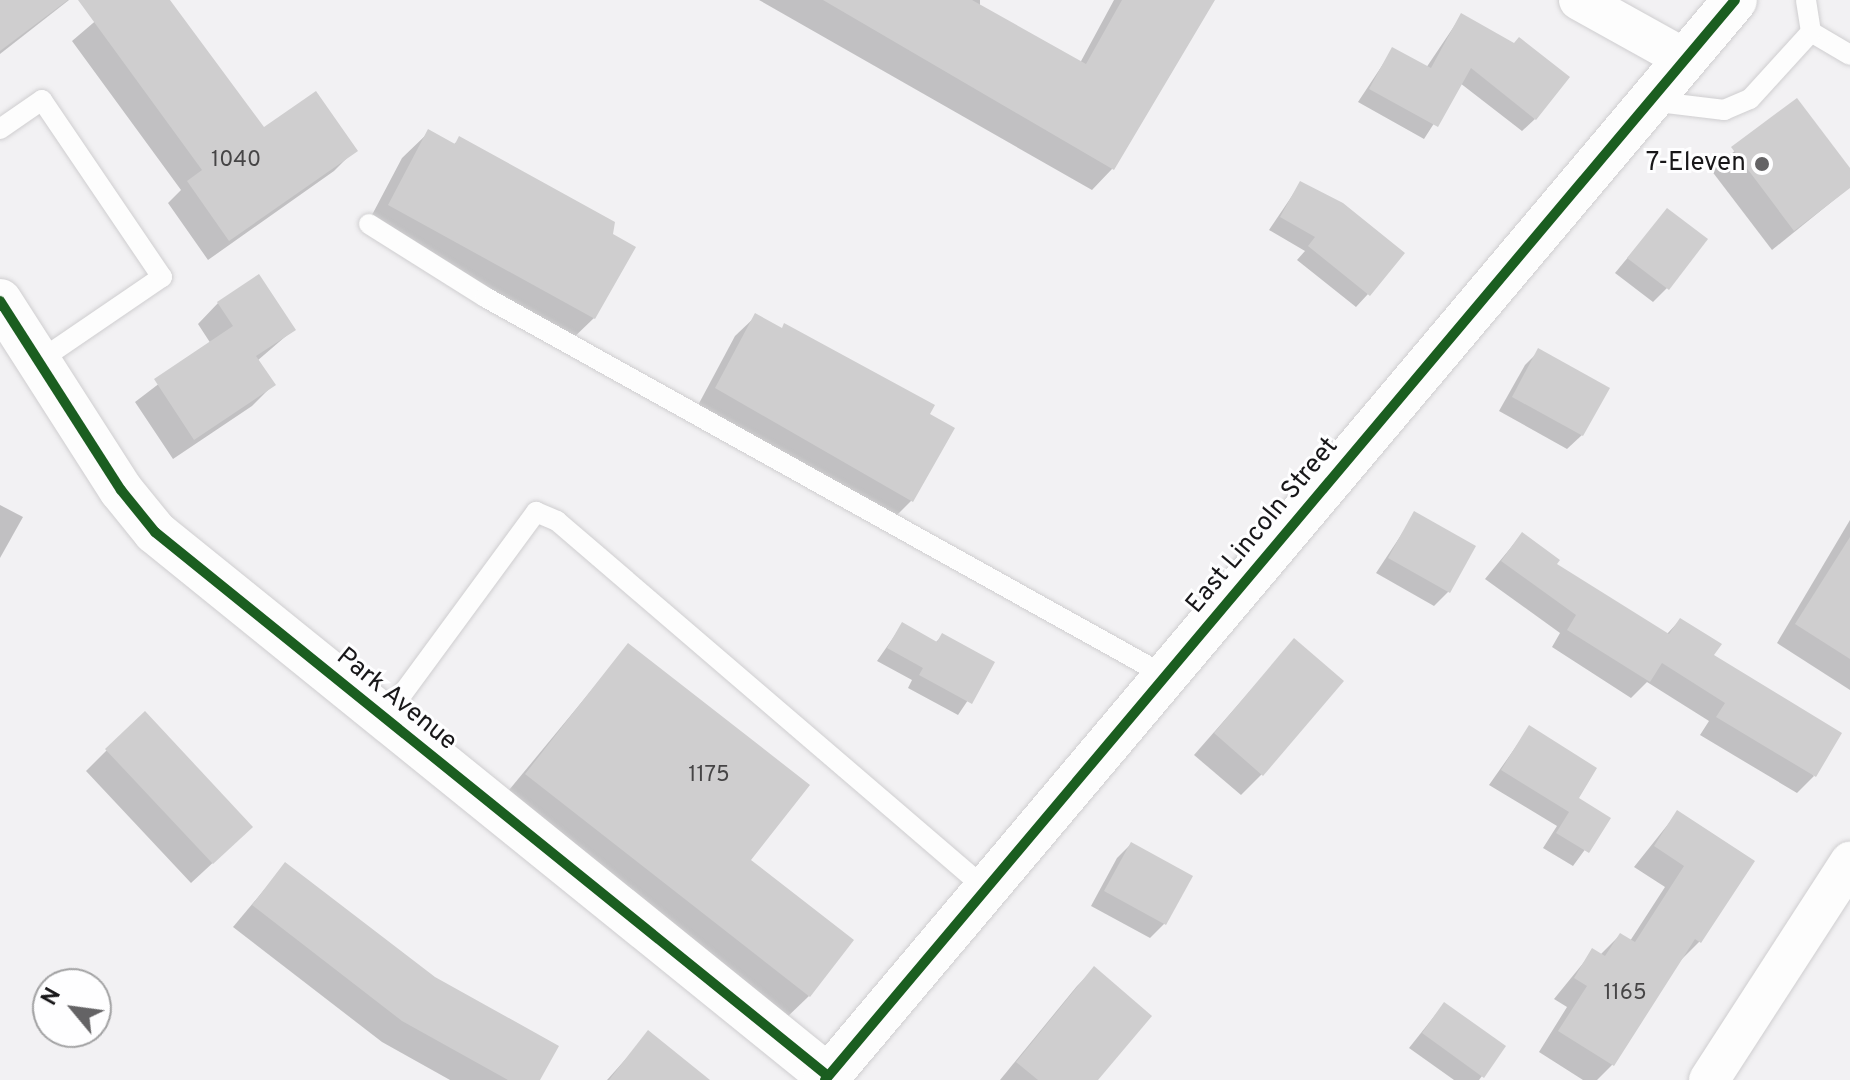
<!DOCTYPE html>
<style>
body{margin:0}
#map{position:relative;width:1850px;height:1080px;overflow:hidden;background:#f2f1f3;font-family:Overpass,sans-serif}
div>[style]{position:absolute}
[style*='--x']{left:calc(var(--x)*1px);top:calc(var(--y)*1px);width:calc(var(--w)*1px);rotate:calc(var(--a)*1deg)}
.shadow>*{inset:0;background:#0003}
.building>*{inset:0;background:#cfcecf}
.roads{filter:drop-shadow(0 0 2px #cfced0) drop-shadow(0 0 2px #cfced0)}
.service>*{height:20px;margin:-10px;padding:0 10px;transform-origin:10px;border-radius:10px;background:#fdfdfd}
.minor>*{height:40px;margin:-20px;padding:0 20px;transform-origin:20px;border-radius:20px;background:#fdfdfd}
.tertiary>*{height:44px;margin:-22px;padding:0 22px;transform-origin:22px;border-radius:22px;background:#fdfdfd}
.cycleway>*{height:10px;margin:-5px;padding:0 5px;transform-origin:5px;border-radius:5px;background:#1b5e20}
.dots>*{width:22px;height:22px;translate:-50% -50%;box-sizing:border-box;border:4px solid #fefeff;border-radius:50%}
span{translate:-50% -50%;white-space:nowrap;text-align:center;line-height:1.15;-webkit-text-stroke:6px #fefeff;paint-order:stroke}
.number-label{font-size:22px;color:#464546}
.number-label span{-webkit-text-stroke-width:0}
.poi-label{font-size:26px;color:#181719}
.right{translate:-100% -50%;text-align:right}
.street-label{font-size:26px;color:#181719}
.north{position:absolute;left:32px;top:968px;width:80px;height:80px;box-sizing:border-box;background:#fefeff;border:2px solid #a2a2a3;border-radius:50%;rotate:299deg;font-size:22px;font-weight:700;line-height:32px;text-align:center;color:#181719}
.north::after{content:'';display:block;margin:auto;width:28px;height:36px;background:#646365;clip-path:polygon(50% 0,100% 100%,50% 72%,0 100%)}
</style>
<div id="map">
<div class="shadow">
<div style="clip-path:polygon(0 0,69px 0,0 54px)"></div>
<div style="clip-path:polygon(120px 0,168px 0,263px 130px,355px 150px,334px 171px,208px 260px,168px 203px,181px 190px,72px 41px)"></div>
<div style="clip-path:polygon(759px 0,980px 0,980px 7px,1080px 63px,1114px 0,1211px 0,1112px 169px,1092px 190px)"></div>
<div style="clip-path:polygon(1461px 16px,1535px 119px,1522px 131px,1460px 83px,1424px 139px,1358px 102px,1393px 49px,1426px 68px)"></div>
<div style="clip-path:polygon(1797px 101px,1850px 171px,1850px 187px,1772px 250px,1711px 170px)"></div>
<div style="clip-path:polygon(429px 132px,453px 145px,460px 139px,594px 318px,567px 344px,363px 232px,402px 158px)"></div>
<div style="clip-path:polygon(1300px 184px,1368px 294px,1356px 307px,1297px 260px,1305px 251px,1269px 230px)"></div>
<div style="clip-path:polygon(1667px 210px,1667px 288px,1653px 302px,1615px 273px)"></div>
<div style="clip-path:polygon(218px 303px,293px 330px,257px 361px,273px 385px,252px 406px,173px 459px,135px 402px,211px 344px,198px 324px)"></div>
<div style="clip-path:polygon(756px 316px,927px 415px,911px 501px,890px 522px,696px 409px,735px 336px)"></div>
<div style="clip-path:polygon(1539px 351px,1582px 435px,1567px 449px,1499px 411px,1525px 365px)"></div>
<div style="clip-path:polygon(0 505px,23px 517px,0 558px)"></div>
<div style="clip-path:polygon(1415px 514px,1449px 591px,1434px 606px,1376px 573px)"></div>
<div style="clip-path:polygon(1850px 520px,1850px 690px,1777px 643px)"></div>
<div style="clip-path:polygon(1522px 534px,1554px 564px,1666px 635px,1680px 620px,1814px 776px,1797px 793px,1700px 735px,1709px 721px,1647px 682px,1631px 698px,1552px 647px,1560px 633px,1485px 579px)"></div>
<div style="clip-path:polygon(902px 625px,935px 643px,943px 635px,993px 663px,958px 715px,908px 688px,912px 680px,877px 661px)"></div>
<div style="clip-path:polygon(1294px 641px,1262px 774px,1241px 795px,1194px 755px)"></div>
<div style="clip-path:polygon(628px 646px,748px 860px,809px 996px,782px 1022px,500px 801px)"></div>
<div style="clip-path:polygon(1529px 728px,1576px 799px,1608px 818px,1573px 866px,1543px 848px,1557px 826px,1489px 785px)"></div>
<div style="clip-path:polygon(107px 750px,230px 847px,191px 883px,86px 771px)"></div>
<div style="clip-path:polygon(1677px 813px,1700px 941px,1679px 962px,1612px 1065px,1597px 1080px,1583px 1080px,1539px 1052px,1567px 1007px,1554px 999px,1593px 951px,1600px 955px,1620px 935px,1630px 941px,1665px 887px,1634px 867px)"></div>
<div style="clip-path:polygon(1131px 844px,1190px 877px,1164px 924px,1150px 938px,1091px 906px,1117px 858px)"></div>
<div style="clip-path:polygon(285px 865px,538px 1080px,450px 1080px,382px 1042px,233px 927px)"></div>
<div style="clip-path:polygon(1094px 969px,1096px 1080px,1000px 1080px,1077px 986px)"></div>
<div style="clip-path:polygon(1444px 1004px,1482px 1076px,1479px 1080px,1454px 1080px,1409px 1048px)"></div>
<div style="clip-path:polygon(649px 1033px,707px 1080px,607px 1080px)"></div>
</div>
<div class="building">
<div style="clip-path:polygon(0 0,68px 0,0 51px)"></div>
<div style="clip-path:polygon(78px 0,170px 0,264px 127px,316px 91px,358px 151px,229px 241px,187px 181px,202px 170px)"></div>
<div style="clip-path:polygon(823px 0,972px 0,1086px 64px,1122px 0,1215px 0,1114px 170px)"></div>
<div style="clip-path:polygon(1461px 13px,1514px 43px,1519px 37px,1570px 77px,1536px 120px,1471px 68px,1438px 127px,1369px 89px,1392px 47px,1431px 68px)"></div>
<div style="clip-path:polygon(1797px 98px,1850px 168px,1850px 188px,1794px 231px,1731px 147px)"></div>
<div style="clip-path:polygon(428px 129px,455px 144px,459px 136px,615px 222px,613px 234px,636px 247px,595px 319px,388px 205px)"></div>
<div style="clip-path:polygon(1300px 181px,1343px 203px,1405px 253px,1370px 296px,1308px 246px,1315px 237px,1280px 217px)"></div>
<div style="clip-path:polygon(1667px 208px,1708px 239px,1669px 290px,1627px 258px)"></div>
<div style="clip-path:polygon(259px 274px,296px 330px,256px 356px,276px 385px,194px 440px,154px 379px,233px 326px,217px 302px)"></div>
<div style="clip-path:polygon(755px 313px,782px 328px,784px 323px,935px 405px,930px 414px,955px 428px,913px 502px,715px 388px)"></div>
<div style="clip-path:polygon(1538px 348px,1610px 388px,1583px 436px,1512px 397px)"></div>
<div style="clip-path:polygon(1414px 511px,1476px 546px,1450px 593px,1388px 558px)"></div>
<div style="clip-path:polygon(1522px 532px,1560px 560px,1557px 564px,1669px 634px,1680px 618px,1722px 644px,1714px 655px,1842px 733px,1816px 777px,1716px 717px,1725px 703px,1662px 663px,1650px 682px,1567px 630px,1576px 615px,1501px 561px)"></div>
<div style="clip-path:polygon(1850px 537px,1850px 659px,1795px 624px)"></div>
<div style="clip-path:polygon(902px 622px,937px 642px,942px 633px,995px 662px,972px 704px,919px 675px,923px 668px,887px 648px)"></div>
<div style="clip-path:polygon(1294px 638px,1344px 681px,1263px 776px,1214px 733px)"></div>
<div style="clip-path:polygon(628px 643px,810px 785px,751px 860px,854px 940px,810px 997px,525px 774px)"></div>
<div style="clip-path:polygon(145px 711px,253px 827px,213px 864px,105px 749px)"></div>
<div style="clip-path:polygon(1529px 725px,1597px 768px,1579px 798px,1611px 818px,1589px 853px,1556px 833px,1569px 812px,1501px 770px)"></div>
<div style="clip-path:polygon(1677px 810px,1755px 861px,1701px 943px,1695px 939px,1614px 1066px,1558px 1031px,1587px 986px,1574px 978px,1592px 948px,1605px 956px,1620px 933px,1635px 942px,1684px 866px,1654px 846px)"></div>
<div style="clip-path:polygon(1131px 842px,1193px 876px,1166px 925px,1104px 891px)"></div>
<div style="clip-path:polygon(285px 862px,435px 977px,559px 1046px,540px 1080px,508px 1080px,402px 1021px,252px 905px)"></div>
<div style="clip-path:polygon(1094px 966px,1152px 1016px,1098px 1080px,1038px 1080px,1016px 1062px)"></div>
<div style="clip-path:polygon(1444px 1002px,1506px 1046px,1484px 1078px,1422px 1033px)"></div>
<div style="clip-path:polygon(648px 1030px,710px 1080px,609px 1080px)"></div>
</div>
<div class="roads">
<div class="service">
<div style="--x:1811;--y:32;--w:45;--a:30.5"></div>
<div style="--x:1650;--y:101;--w:75;--a:6.9"></div>
<div style="--x:1724;--y:110;--w:28;--a:-23"></div>
<div style="--x:1750;--y:99;--w:91;--a:-47.7"></div>
<div style="--x:1811;--y:32;--w:32;--a:-99"></div>
<div style="--x:0;--y:129;--w:51;--a:-34.6"></div>
<div style="--x:42;--y:100;--w:214;--a:55.9"></div>
<div style="--x:162;--y:277;--w:149;--a:145.7"></div>
<div style="--x:369;--y:224;--w:137;--a:32.2"></div>
<div style="--x:485;--y:297;--w:779;--a:29.1"></div>
<div style="--x:384;--y:719;--w:257;--a:-53.7"></div>
<div style="--x:536;--y:512;--w:23;--a:23"></div>
<div style="--x:557;--y:521;--w:565;--a:40.62"></div>
</div>
<div class="minor">
<div style="--x:1579;--y:0;--w:121;--a:29.1"></div>
<div style="--x:1709;--y:1080;--w:260;--a:-57.1"></div>
</div>
<div class="tertiary">
<div style="--x:0;--y:301;--w:224;--a:57.4"></div>
<div style="--x:121;--y:490;--w:54;--a:51"></div>
<div style="--x:155;--y:532;--w:865;--a:38.95"></div>
<div style="--x:825;--y:1080;--w:1412;--a:-49.88"></div>
</div>
</div>
<div class="cycleway">
<div style="--x:0;--y:301;--w:224;--a:57.4"></div>
<div style="--x:121;--y:490;--w:54;--a:51"></div>
<div style="--x:155;--y:532;--w:865;--a:38.95"></div>
<div style="--x:825;--y:1080;--w:1412;--a:-49.88"></div>
</div>
<div class="dots">
<div style="left:1762px;top:164px;background:#646365"></div>
</div>
<div class="number-label">
<span style="left:236px;top:161px">1040</span>
<span style="left:709px;top:776px">1175</span>
<span style="left:1625px;top:994px">1165</span>
</div>
<div class="poi-label">
<span class="right" style="left:1746px;top:164px">7-Eleven</span>
</div>
<div class="street-label">
<span style="left:1263px;top:526px;rotate:-50deg">East Lincoln Street</span>
<span style="left:396px;top:700px;rotate:39deg">Park Avenue</span>
</div>
<div class="north">N</div>
</div>
